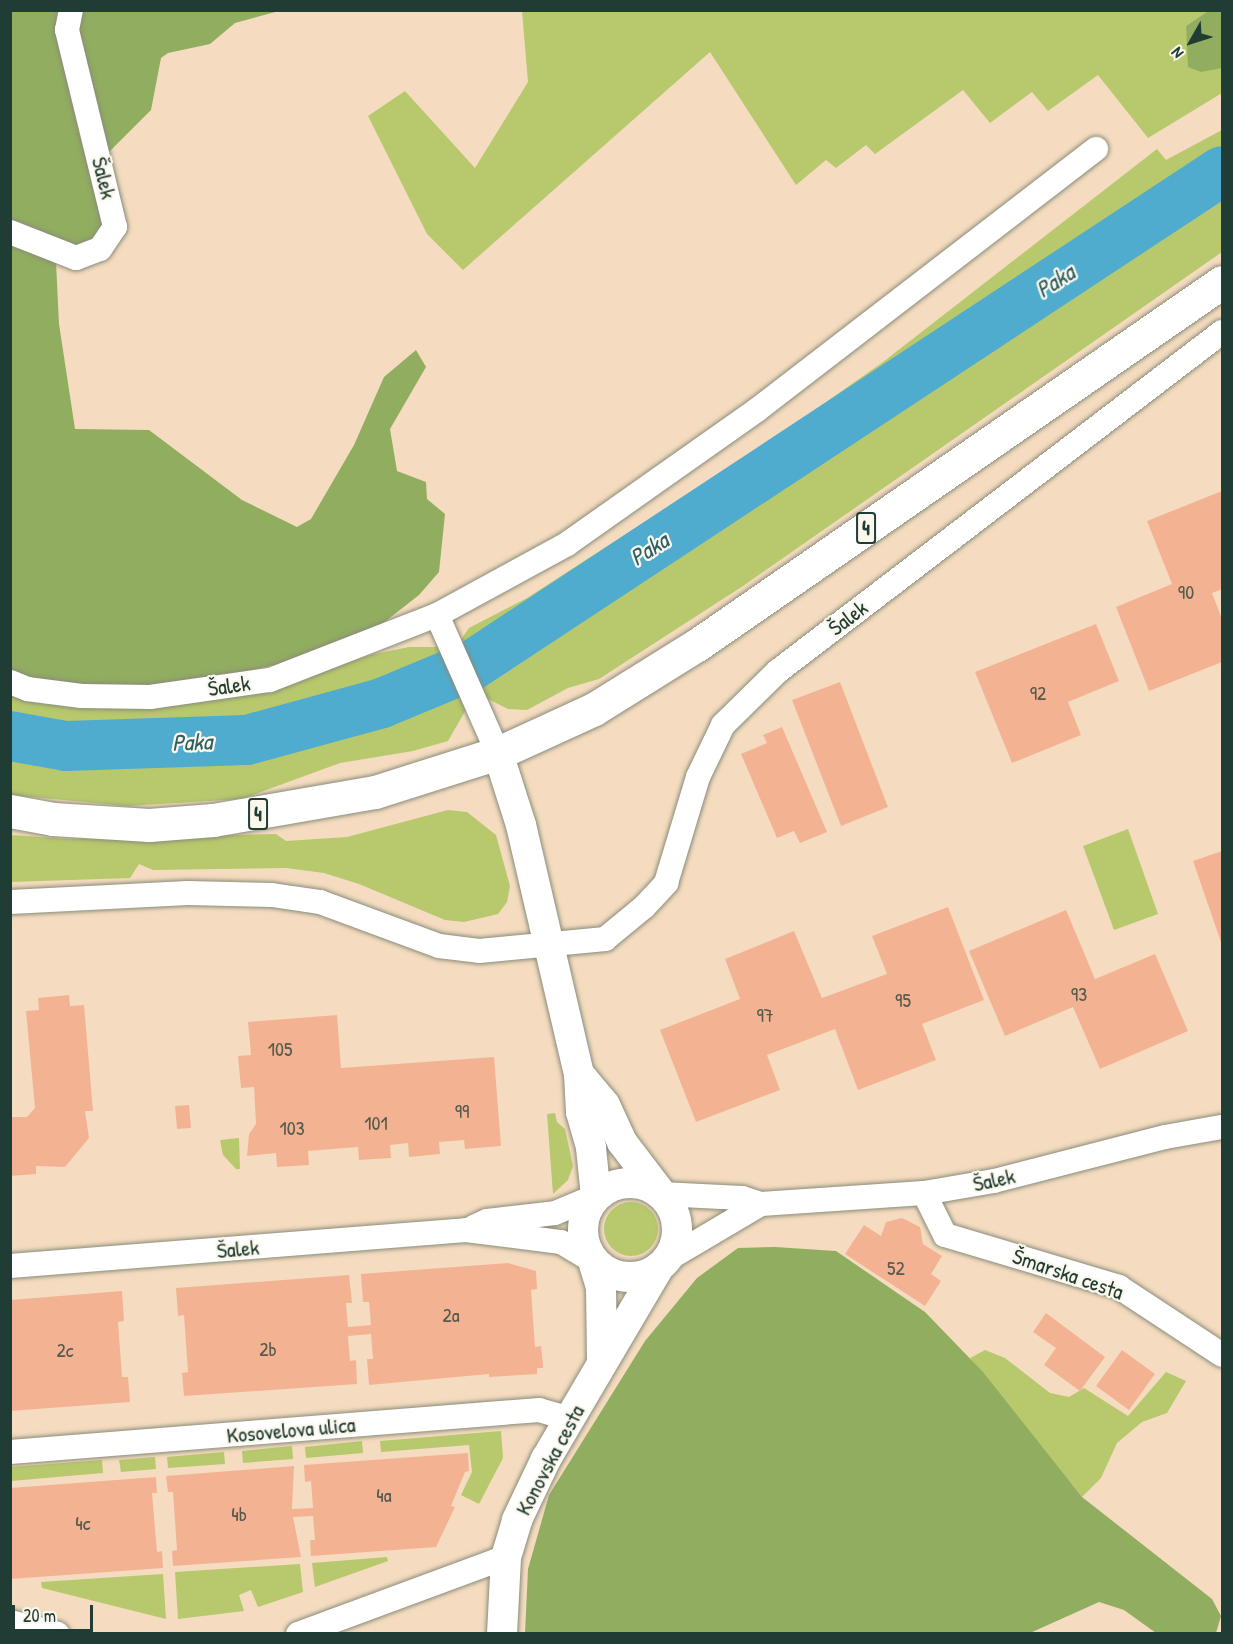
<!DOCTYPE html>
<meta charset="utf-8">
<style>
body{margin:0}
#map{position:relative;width:1233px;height:1644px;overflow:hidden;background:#f5dcc0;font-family:"Patrick Hand",sans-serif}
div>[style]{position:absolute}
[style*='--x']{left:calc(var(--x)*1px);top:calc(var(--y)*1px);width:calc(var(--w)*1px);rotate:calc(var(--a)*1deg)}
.green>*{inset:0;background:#b7c96c}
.round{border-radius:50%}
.forest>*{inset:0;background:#91ad60}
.river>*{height:50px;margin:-25px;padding:0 25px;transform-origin:25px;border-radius:25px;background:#4facce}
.building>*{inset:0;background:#f3b393}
.roads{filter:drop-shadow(0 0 2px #8a8c7a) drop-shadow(0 0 2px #8a8c7a)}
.minor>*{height:24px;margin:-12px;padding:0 12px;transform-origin:12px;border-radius:12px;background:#fff}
.tertiary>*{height:30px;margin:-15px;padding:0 15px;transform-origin:15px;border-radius:15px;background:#fff}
.tertiary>.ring{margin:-15px;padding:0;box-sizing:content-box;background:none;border:30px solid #fff;border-radius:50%}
.primary>*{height:33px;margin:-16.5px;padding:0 16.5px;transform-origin:16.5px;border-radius:16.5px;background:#fff}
span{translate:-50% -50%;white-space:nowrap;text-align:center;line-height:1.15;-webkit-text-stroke:4.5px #fbf7ec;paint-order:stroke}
.number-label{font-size:20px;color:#545a4c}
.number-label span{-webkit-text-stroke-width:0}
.shield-label span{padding:2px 4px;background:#fbf7ec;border:2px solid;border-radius:4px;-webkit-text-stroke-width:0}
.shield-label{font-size:21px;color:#1f3d34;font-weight:700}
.street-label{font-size:22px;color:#1f3d34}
.water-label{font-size:24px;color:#2d5e62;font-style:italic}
.frame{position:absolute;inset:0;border:12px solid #1f3d34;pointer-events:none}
.north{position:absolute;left:1161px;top:12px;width:60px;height:60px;-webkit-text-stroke:4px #fbf7ec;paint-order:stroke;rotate:231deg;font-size:16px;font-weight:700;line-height:24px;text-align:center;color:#1f3d34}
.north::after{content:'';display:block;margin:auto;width:21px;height:27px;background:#1f3d34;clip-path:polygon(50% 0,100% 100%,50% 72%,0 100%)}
.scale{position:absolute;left:12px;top:1605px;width:81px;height:27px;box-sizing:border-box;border:3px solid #1f3d34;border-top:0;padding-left:8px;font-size:18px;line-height:21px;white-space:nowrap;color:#1f3d34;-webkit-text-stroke:4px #fbf7ec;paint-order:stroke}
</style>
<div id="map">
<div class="green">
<div style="clip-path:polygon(522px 11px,1208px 11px,1186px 26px,1187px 38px,1222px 68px,1222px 93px,1148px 138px,1098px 75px,1048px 111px,1032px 92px,990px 123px,963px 90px,875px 154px,866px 145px,836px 168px,826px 160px,796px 185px,710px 52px,463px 270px,427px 234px,368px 116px,405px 91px,475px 168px,528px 82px)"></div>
<div style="clip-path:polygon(1222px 130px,1222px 163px,1105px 234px,959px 336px,543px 612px,463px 656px,458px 644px,469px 628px,527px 598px,785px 431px,883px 362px,1157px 149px,1166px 160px)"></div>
<div style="clip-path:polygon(1222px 185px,1222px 252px,743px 586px,599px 679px,568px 688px,527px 710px,508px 709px,486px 698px,473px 679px,555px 631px,807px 465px,844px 433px,1118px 245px)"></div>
<div style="clip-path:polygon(409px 647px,439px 647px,448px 661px,376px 695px,239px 729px,72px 737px,11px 729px,11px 690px,270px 689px,370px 655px)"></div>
<div style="clip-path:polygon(460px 686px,468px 706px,448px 741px,413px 751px,340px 763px,242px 799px,127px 806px,11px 795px,10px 745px,77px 756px,177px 753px,270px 744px,379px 718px)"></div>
<div style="clip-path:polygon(448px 810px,467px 812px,496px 835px,510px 886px,507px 902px,498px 914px,464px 922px,445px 920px,359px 884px,324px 873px,286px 868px,153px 870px,139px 864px,130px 878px,11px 882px,11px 835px,69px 839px,276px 834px,286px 841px,347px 837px)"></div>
<div style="clip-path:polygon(1128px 829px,1158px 914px,1114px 930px,1083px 846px)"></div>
<div style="clip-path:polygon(555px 1113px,557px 1122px,565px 1129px,573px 1166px,568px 1180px,553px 1194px,547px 1114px)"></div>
<div style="clip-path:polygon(239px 1138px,240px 1169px,236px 1169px,223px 1155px,220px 1140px)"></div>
<div class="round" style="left:604px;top:1202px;width:54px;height:54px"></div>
<div style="clip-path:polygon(985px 1350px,1005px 1358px,1050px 1393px,1069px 1397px,1084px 1388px,1128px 1416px,1166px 1372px,1186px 1381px,1167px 1413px,1142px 1422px,1117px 1443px,1101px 1478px,1082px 1497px,970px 1358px)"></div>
<div style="clip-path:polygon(501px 1431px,503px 1458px,479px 1504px,461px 1495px,472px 1472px,469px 1445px,381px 1452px,380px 1441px)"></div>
<div style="clip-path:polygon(362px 1441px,363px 1453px,306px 1458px,305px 1447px)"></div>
<div style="clip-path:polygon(292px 1446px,293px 1459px,243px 1463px,242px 1451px)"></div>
<div style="clip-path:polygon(224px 1452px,225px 1464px,168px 1468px,167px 1457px)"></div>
<div style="clip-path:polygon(155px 1457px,156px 1469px,121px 1472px,119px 1460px)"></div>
<div style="clip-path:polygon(102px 1460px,103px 1473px,11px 1481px,11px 1467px)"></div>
<div style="clip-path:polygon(387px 1557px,388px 1561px,315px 1587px,312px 1563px)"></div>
<div style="clip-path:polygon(300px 1564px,303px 1592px,258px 1607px,251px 1590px,239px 1595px,244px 1611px,178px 1619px,175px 1572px)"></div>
<div style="clip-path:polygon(163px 1574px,166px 1619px,42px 1588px,41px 1582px)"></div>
</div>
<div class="forest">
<div style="clip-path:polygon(10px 11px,279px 11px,235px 23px,210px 44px,168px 53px,161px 58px,151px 110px,104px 157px,106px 235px,56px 262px,59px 324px,75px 429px,149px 430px,242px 500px,297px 527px,311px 519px,354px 445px,384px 377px,416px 350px,426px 367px,390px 429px,397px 471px,426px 482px,427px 499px,445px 514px,439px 572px,419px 595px,382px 624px,293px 661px,215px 678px,144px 687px,75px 687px,11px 676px)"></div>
<div style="clip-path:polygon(1208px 11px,1222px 11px,1222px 68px,1201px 72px,1188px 67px,1186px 26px)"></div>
<div style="clip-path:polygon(775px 1247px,836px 1251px,925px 1312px,983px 1372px,1082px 1497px,1212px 1599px,1221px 1616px,1216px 1633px,1156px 1633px,1124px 1610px,1099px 1602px,1030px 1633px,525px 1633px,528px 1569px,549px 1495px,645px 1341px,697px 1278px,738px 1248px)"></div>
</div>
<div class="river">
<div style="--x:10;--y:736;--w:57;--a:10.1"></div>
<div style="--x:66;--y:746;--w:181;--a:-1.9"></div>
<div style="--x:247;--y:740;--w:140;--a:-15.3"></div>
<div style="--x:382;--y:703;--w:96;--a:-22.6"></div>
<div style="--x:471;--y:666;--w:899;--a:-33.39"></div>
</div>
<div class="building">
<div style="clip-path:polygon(1222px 491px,1222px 589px,1212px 593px,1222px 619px,1222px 662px,1149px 691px,1116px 607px,1172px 584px,1147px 521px)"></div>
<div style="clip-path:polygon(1096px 624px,1119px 681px,1068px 702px,1081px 735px,1012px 763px,975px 672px)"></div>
<div style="clip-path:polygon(840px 682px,888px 807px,841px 826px,792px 700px)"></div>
<div style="clip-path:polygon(782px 727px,827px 832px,800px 843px,794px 831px,777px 838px,741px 754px,767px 743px,763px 735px)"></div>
<div style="clip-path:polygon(1222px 851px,1222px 945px,1193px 861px)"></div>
<div style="clip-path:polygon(948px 907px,984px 1000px,922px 1024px,936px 1060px,858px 1090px,835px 1029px,767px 1055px,780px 1090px,696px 1122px,660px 1030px,740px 999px,725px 959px,794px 931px,822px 998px,887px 974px,872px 936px)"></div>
<div style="clip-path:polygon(1066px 910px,1095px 979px,1155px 954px,1188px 1031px,1100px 1069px,1073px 1007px,1005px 1036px,969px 951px)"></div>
<div style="clip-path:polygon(69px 995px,70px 1006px,84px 1005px,93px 1111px,85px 1111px,89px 1138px,65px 1167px,36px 1166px,36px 1174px,10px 1176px,10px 1117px,27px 1117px,35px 1108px,26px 1011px,39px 1010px,38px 998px)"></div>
<div style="clip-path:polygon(337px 1015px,341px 1068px,494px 1057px,501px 1146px,465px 1149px,464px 1140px,439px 1142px,440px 1154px,409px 1157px,408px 1143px,390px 1145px,391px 1158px,359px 1160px,358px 1147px,308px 1151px,309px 1165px,277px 1167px,276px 1153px,247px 1156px,249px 1134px,256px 1124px,254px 1087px,241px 1088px,238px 1056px,251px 1055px,248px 1022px)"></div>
<div style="clip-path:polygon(189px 1105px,191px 1128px,177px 1129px,175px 1106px)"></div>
<div style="clip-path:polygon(902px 1218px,920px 1227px,923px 1244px,942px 1256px,931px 1274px,941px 1281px,925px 1306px,845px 1254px,864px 1225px,881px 1236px,886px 1222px)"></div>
<div style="clip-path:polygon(508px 1263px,536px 1271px,537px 1289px,531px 1290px,535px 1347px,541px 1346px,543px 1364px,543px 1368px,537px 1368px,537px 1374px,489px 1377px,489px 1374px,369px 1385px,367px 1359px,373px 1359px,371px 1334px,348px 1336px,350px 1361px,356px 1360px,357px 1384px,184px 1396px,182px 1373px,188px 1372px,184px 1315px,178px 1316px,176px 1288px,349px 1275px,352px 1303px,346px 1303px,348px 1327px,371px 1325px,369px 1302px,363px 1302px,361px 1274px)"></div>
<div style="clip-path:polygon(122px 1291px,124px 1321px,118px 1322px,122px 1377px,128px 1377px,130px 1402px,10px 1411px,10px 1300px)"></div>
<div style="clip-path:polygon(1046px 1313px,1105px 1357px,1080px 1391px,1044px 1365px,1056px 1348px,1033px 1332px)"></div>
<div style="clip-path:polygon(1122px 1350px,1155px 1374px,1129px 1410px,1096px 1386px)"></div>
<div style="clip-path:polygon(468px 1453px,469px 1471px,465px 1472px,451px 1506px,455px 1507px,436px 1547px,311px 1556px,310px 1540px,315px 1540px,313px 1516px,293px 1517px,301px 1557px,173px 1566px,172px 1551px,177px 1550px,173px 1492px,168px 1492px,166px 1476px,294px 1466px,292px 1509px,313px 1508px,311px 1481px,305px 1482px,304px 1465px)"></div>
<div style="clip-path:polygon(156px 1477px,157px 1493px,152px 1493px,157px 1552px,162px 1551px,163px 1568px,10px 1579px,10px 1488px)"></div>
</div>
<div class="roads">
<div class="minor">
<div style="--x:10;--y:232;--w:71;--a:21.5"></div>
<div style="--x:76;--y:258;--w:26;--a:-21"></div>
<div style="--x:100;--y:249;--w:27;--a:-56"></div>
<div style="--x:115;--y:227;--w:203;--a:-103.7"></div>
<div style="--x:67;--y:30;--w:20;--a:-79"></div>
<div style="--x:437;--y:615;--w:151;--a:66.2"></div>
<div style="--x:10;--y:682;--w:18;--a:22"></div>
<div style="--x:27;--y:689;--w:55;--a:7.3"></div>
<div style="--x:82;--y:696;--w:68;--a:0.8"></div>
<div style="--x:150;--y:697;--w:121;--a:-8.1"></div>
<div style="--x:270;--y:680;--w:179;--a:-21.3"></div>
<div style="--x:437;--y:615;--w:148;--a:-28.6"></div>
<div style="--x:567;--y:544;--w:232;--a:-35.2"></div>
<div style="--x:757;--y:410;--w:428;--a:-37.6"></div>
<div style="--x:10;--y:902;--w:178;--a:-2.9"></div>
<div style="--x:188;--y:893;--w:84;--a:1.4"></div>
<div style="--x:272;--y:895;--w:49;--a:8.3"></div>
<div style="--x:320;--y:902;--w:127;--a:20.3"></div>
<div style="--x:439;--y:946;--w:40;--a:7.1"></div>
<div style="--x:479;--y:951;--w:127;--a:-5.4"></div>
<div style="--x:605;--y:939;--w:50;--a:-39.4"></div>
<div style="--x:644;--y:907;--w:33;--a:-47"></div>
<div style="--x:666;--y:883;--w:111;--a:-73.2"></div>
<div style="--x:698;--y:777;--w:58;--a:-64.3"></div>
<div style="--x:723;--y:725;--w:77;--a:-44.5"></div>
<div style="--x:778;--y:671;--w:559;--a:-37.36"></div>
<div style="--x:924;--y:1193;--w:47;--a:63.4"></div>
<div style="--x:945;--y:1235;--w:182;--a:16.6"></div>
<div style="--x:1119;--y:1287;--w:123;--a:33.4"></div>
<div style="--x:661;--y:1194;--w:81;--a:2.8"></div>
<div style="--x:742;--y:1198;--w:20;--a:18"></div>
<div style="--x:761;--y:1204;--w:163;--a:-3.9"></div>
<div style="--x:924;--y:1193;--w:71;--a:-9.7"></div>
<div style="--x:994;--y:1181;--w:177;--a:-14.4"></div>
<div style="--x:1165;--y:1137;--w:58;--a:-10"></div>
<div style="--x:474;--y:1227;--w:14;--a:-25"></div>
<div style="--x:487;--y:1221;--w:68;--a:-6.7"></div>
<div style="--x:555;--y:1213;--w:44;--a:-22.5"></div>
<div style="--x:668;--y:1259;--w:108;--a:-30.6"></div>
<div style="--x:10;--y:1266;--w:457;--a:-4.5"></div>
<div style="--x:466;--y:1230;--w:96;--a:7.2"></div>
<div style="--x:561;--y:1242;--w:37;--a:31"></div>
<div style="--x:10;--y:1452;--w:531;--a:-4.54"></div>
<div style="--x:539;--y:1410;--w:33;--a:16"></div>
<div style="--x:10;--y:1622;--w:49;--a:14"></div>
<div style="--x:298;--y:1634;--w:222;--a:-20.3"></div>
</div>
<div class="tertiary">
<div style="--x:498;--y:753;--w:76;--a:72.3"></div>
<div style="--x:521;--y:825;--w:256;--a:76.9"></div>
<div style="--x:579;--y:1074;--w:38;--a:87"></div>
<div style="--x:581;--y:1112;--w:37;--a:74"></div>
<div style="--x:591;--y:1148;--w:48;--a:84.1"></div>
<div style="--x:579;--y:1074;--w:40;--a:50"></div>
<div style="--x:605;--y:1105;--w:41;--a:65.3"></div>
<div style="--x:622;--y:1142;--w:63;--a:52.8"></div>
<div class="ring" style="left:583px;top:1183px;width:64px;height:64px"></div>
<div style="--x:593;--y:1261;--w:27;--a:73"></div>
<div style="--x:601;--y:1287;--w:75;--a:89.2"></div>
<div style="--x:502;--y:1634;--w:77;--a:-87"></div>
<div style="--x:506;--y:1557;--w:39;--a:-73"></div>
<div style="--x:517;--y:1520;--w:68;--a:-64.6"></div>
<div style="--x:546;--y:1459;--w:221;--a:-59.5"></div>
</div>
<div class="primary">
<div style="--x:10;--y:811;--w:44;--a:10.5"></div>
<div style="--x:53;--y:819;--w:96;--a:3.6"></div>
<div style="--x:149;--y:825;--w:64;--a:-4.5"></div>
<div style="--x:213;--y:820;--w:164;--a:-9.8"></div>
<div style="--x:375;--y:792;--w:129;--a:-17.6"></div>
<div style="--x:498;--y:753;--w:106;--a:-24.6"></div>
<div style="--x:594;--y:709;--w:121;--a:-31.9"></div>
<div style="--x:697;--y:645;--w:638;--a:-34.66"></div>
</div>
</div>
<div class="number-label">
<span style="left:1186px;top:591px">90</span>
<span style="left:1038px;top:692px">92</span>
<span style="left:1079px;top:993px">93</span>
<span style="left:903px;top:999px">95</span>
<span style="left:765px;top:1014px">97</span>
<span style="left:280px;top:1048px">105</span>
<span style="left:462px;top:1110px">99</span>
<span style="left:376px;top:1122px">101</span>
<span style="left:292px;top:1127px">103</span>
<span style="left:896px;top:1267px">52</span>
<span style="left:451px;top:1314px">2a</span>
<span style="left:268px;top:1348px">2b</span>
<span style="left:65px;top:1349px">2c</span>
<span style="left:384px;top:1494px">4a</span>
<span style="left:239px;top:1513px">4b</span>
<span style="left:83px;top:1522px">4c</span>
</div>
<div class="shield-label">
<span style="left:866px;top:528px">4</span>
<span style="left:258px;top:814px">4</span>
</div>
<div class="street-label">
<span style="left:104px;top:178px;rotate:76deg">Šalek</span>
<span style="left:848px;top:618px;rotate:-37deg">Šalek</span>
<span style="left:229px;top:686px;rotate:-8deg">Šalek</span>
<span style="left:994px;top:1180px;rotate:-12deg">Šalek</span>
<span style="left:238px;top:1249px;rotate:-5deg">Šalek</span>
<span style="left:1068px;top:1274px;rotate:19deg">Šmarska cesta</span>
<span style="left:291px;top:1430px;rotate:-5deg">Kosovelova ulica</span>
<span style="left:550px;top:1460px;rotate:-62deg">Konovska cesta</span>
</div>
<div class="water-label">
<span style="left:1055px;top:281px;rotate:-33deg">Paka</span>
<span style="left:649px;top:549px;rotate:-33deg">Paka</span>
<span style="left:192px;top:742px;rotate:-2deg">Paka</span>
</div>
<div class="frame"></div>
<div class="north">N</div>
<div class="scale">20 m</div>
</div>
